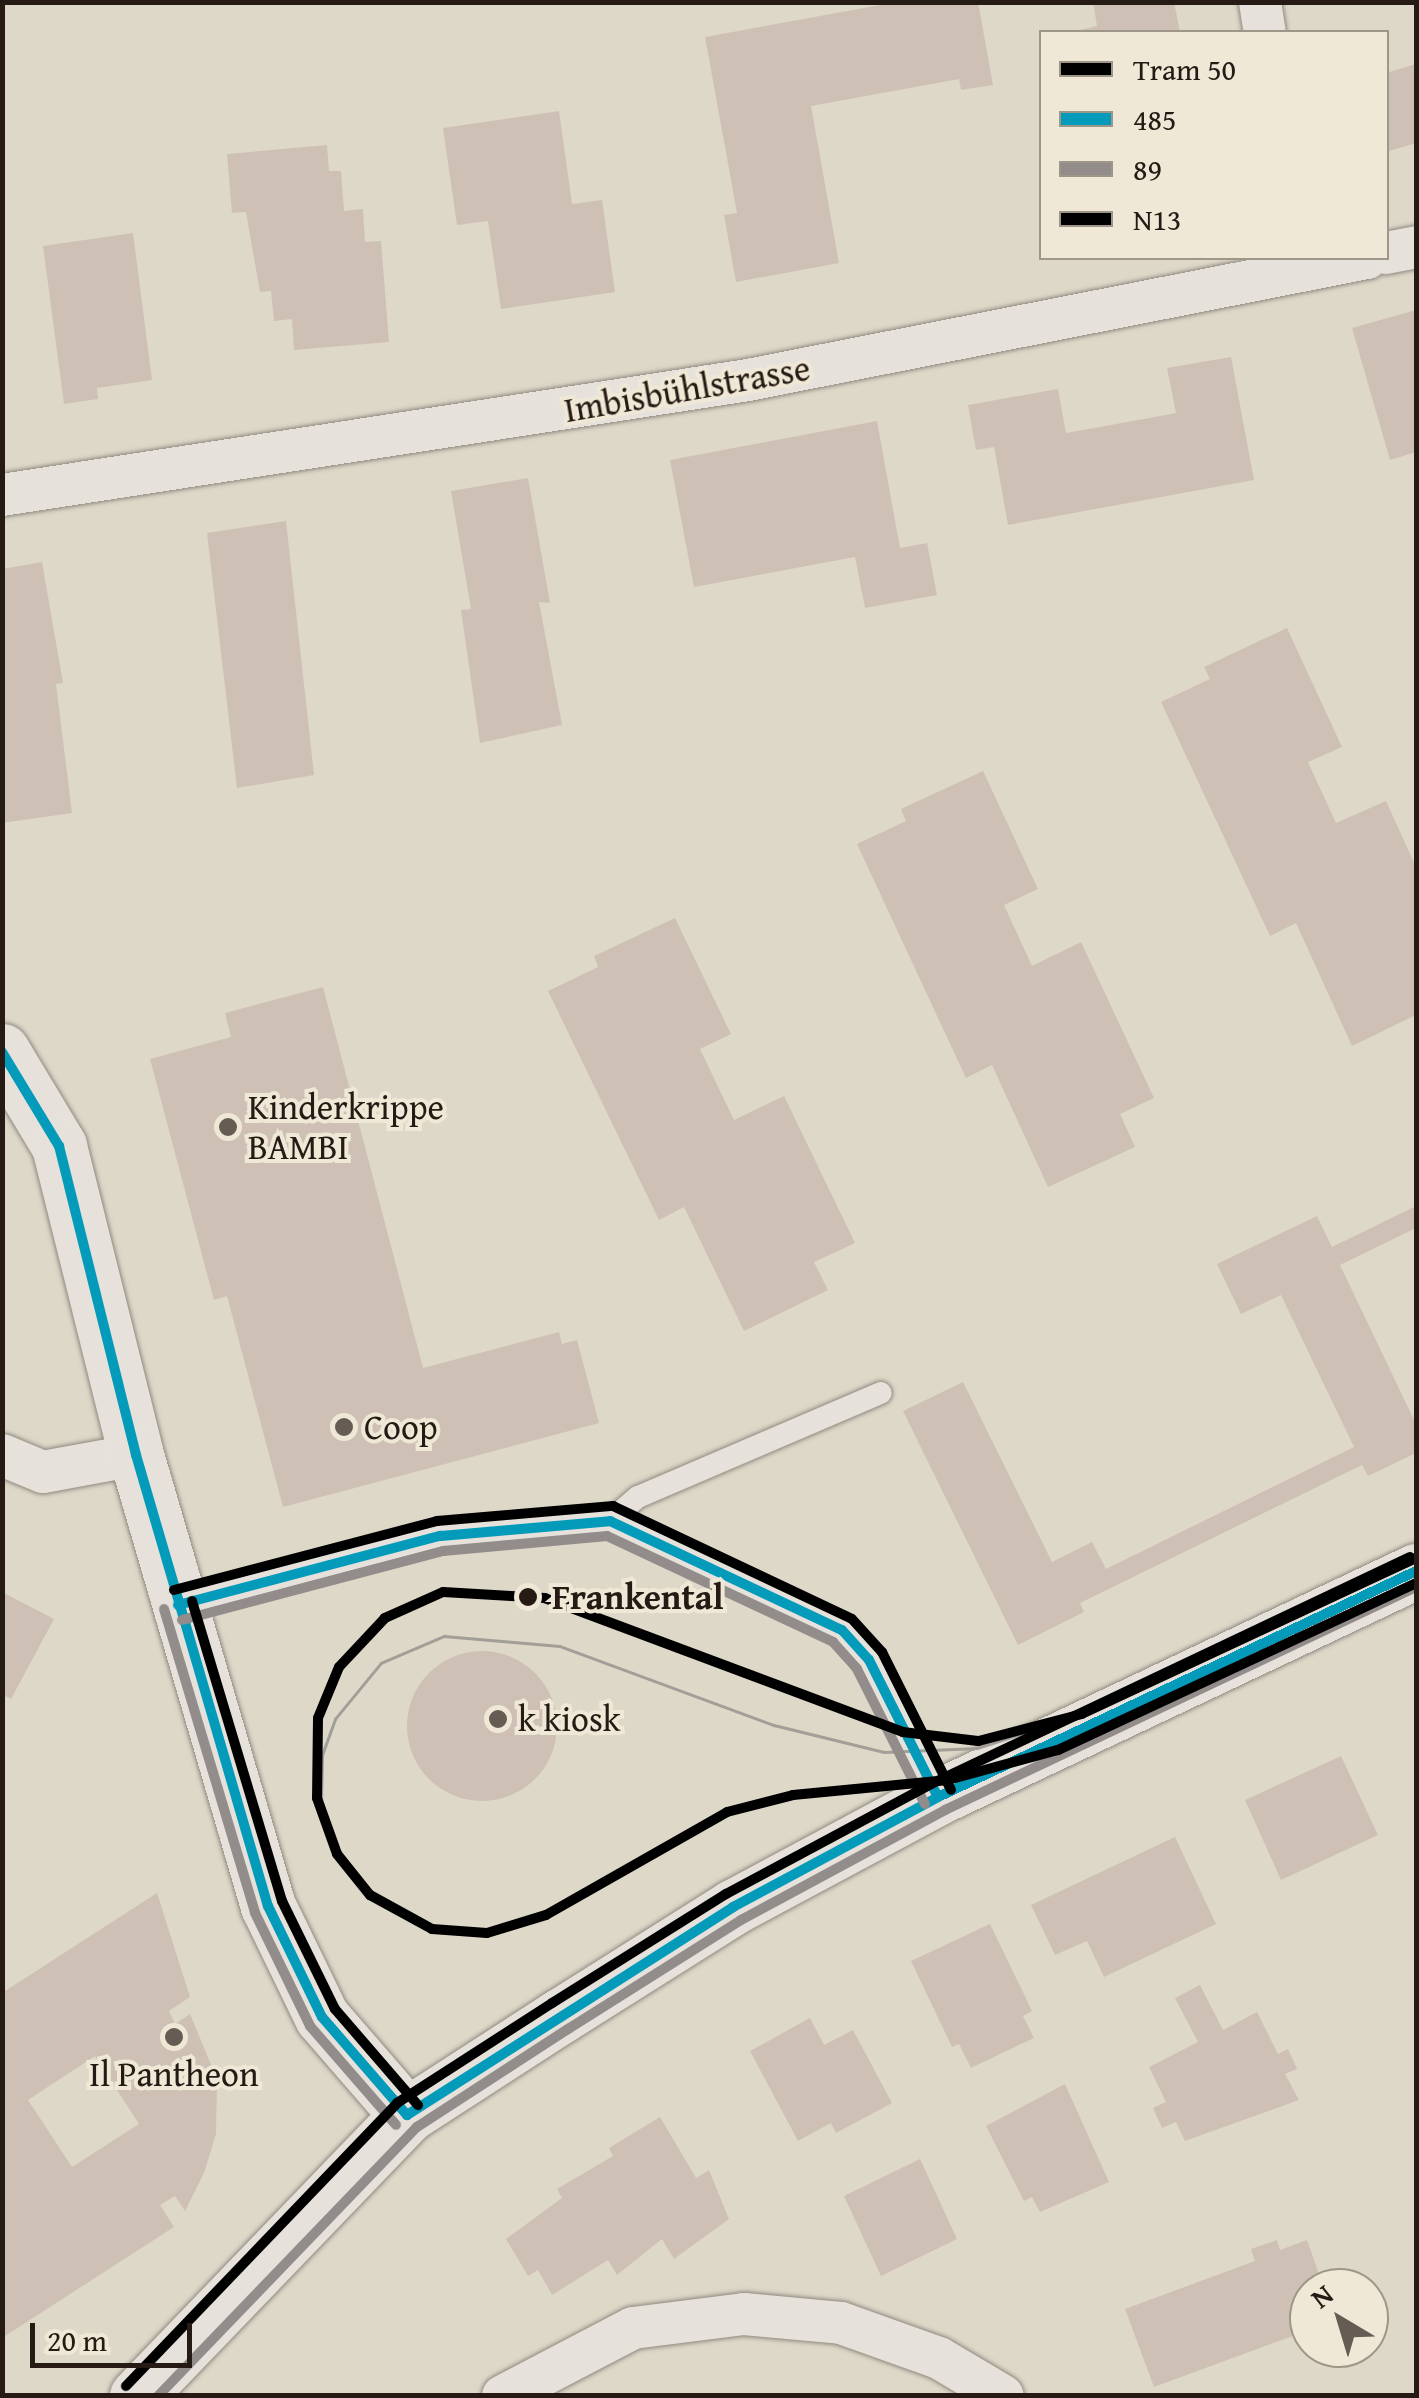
<!DOCTYPE html>
<meta charset="utf-8">
<style>
body{margin:0}
#map{position:relative;width:1419px;height:2398px;overflow:hidden;background:#ded8c8;font-family:"Gentium Book Plus",serif}
div>[style]{position:absolute}
[style*='--x']{left:calc(var(--x)*1px);top:calc(var(--y)*1px);width:calc(var(--w)*1px);rotate:calc(var(--a)*1deg)}
.building>*{inset:0;background:#cfc0b5}
.round{border-radius:50%}
.roads{filter:drop-shadow(0 0 2px #8f8a80) drop-shadow(0 0 2px #8f8a80)}
.service>*{height:22px;margin:-11px;padding:0 11px;transform-origin:11px;border-radius:11px;background:#e6e2db}
.minor>*{height:42px;margin:-21px;padding:0 21px;transform-origin:21px;border-radius:21px;background:#e6e2db}
.secondary>*{height:55px;margin:-27.5px;padding:0 27.5px;transform-origin:27.5px;border-radius:27.5px;background:#e6e2db}
.tram>*{height:2.5px;margin:-1.25px;padding:0 1.25px;transform-origin:1.25px;border-radius:1.25px;background:#a29e98}
.bus-1>*{height:10px;margin:-5px;padding:0 5px;transform-origin:5px;border-radius:5px;background:#049bbb}
.bus-2>*{height:10px;margin:-5px;padding:0 5px;transform-origin:5px;border-radius:5px;background:#928c8a}
.bus-3>*{height:10px;margin:-5px;padding:0 5px;transform-origin:5px;border-radius:5px;background:#000}
.tram-1>*{height:10px;margin:-5px;padding:0 5px;transform-origin:5px;border-radius:5px;background:#000}
.dots>*{width:28px;height:28px;translate:-50% -50%;box-sizing:border-box;border:5px solid #efe8d6;border-radius:50%}
span{translate:-50% -50%;white-space:nowrap;text-align:center;line-height:1.15;-webkit-text-stroke:8px #efe8d6;paint-order:stroke}
.street-label{font-size:35px;color:#251a14}
.poi-label{font-size:35px;color:#251a14}
.left{translate:0 -50%;text-align:left}
.stop-label{font-size:35px;color:#251a14;font-weight:700}
.frame{position:absolute;inset:0;border:5px solid #251a14;pointer-events:none}
.legend{position:absolute;left:1039px;top:30px;width:350px;height:230px;box-sizing:border-box;background:#efe8d6;border:2px solid #9e9688;margin:0;padding:12px 18px;list-style:none;font-size:30px;color:#251a14}
.legend li{display:flex;align-items:center;gap:20px;height:50px}
.legend b{width:50px;border:2px solid #9e9688}
.north{position:absolute;left:1289px;top:2268px;width:100px;height:100px;box-sizing:border-box;background:#efe8d6;border:2px solid #9e9688;border-radius:50%;rotate:322deg;font-size:28px;font-weight:700;line-height:40px;text-align:center;color:#251a14}
.north::after{content:'';display:block;margin:auto;width:35px;height:45px;background:#665c53;clip-path:polygon(50% 0,100% 100%,50% 72%,0 100%)}
.scale{position:absolute;left:30px;top:2323px;width:162px;height:45px;box-sizing:border-box;border:5px solid #251a14;border-top:0;padding-left:12px;font-size:30px;line-height:35px;white-space:nowrap;color:#251a14;-webkit-text-stroke:8px #efe8d6;paint-order:stroke}
</style>
<div id="map">
<div class="building">
<div style="clip-path:polygon(897px 2px,978px 2px,993px 85px,961px 90px,959px 79px,811px 106px,839px 263px,736px 282px,724px 215px,737px 213px,705px 37px)"></div>
<div style="clip-path:polygon(1093px 2px,1174px 2px,1180px 32px,1072px 32px,1097px 26px)"></div>
<div style="clip-path:polygon(1416px 64px,1416px 143px,1386px 152px,1386px 73px)"></div>
<div style="clip-path:polygon(559px 111px,572px 204px,602px 200px,615px 292px,501px 309px,488px 221px,457px 225px,443px 128px)"></div>
<div style="clip-path:polygon(327px 145px,329px 171px,341px 171px,344px 211px,363px 209px,365px 242px,381px 241px,389px 342px,294px 350px,292px 319px,274px 321px,271px 291px,260px 292px,246px 212px,232px 213px,227px 154px)"></div>
<div style="clip-path:polygon(133px 233px,152px 380px,97px 388px,98px 399px,64px 404px,43px 246px)"></div>
<div style="clip-path:polygon(1416px 310px,1416px 452px,1390px 460px,1352px 328px)"></div>
<div style="clip-path:polygon(1231px 357px,1254px 480px,1008px 525px,994px 447px,976px 450px,968px 405px,1058px 389px,1066px 433px,1144px 419px,1176px 413px,1167px 368px)"></div>
<div style="clip-path:polygon(877px 421px,900px 548px,927px 543px,937px 595px,865px 608px,855px 557px,694px 587px,670px 460px)"></div>
<div style="clip-path:polygon(528px 478px,550px 603px,539px 602px,562px 725px,480px 743px,461px 610px,471px 609px,451px 491px)"></div>
<div style="clip-path:polygon(286px 521px,314px 775px,237px 788px,207px 533px)"></div>
<div style="clip-path:polygon(42px 562px,63px 683px,56px 684px,72px 813px,2px 823px,2px 569px)"></div>
<div style="clip-path:polygon(1287px 628px,1342px 747px,1308px 762px,1336px 823px,1386px 801px,1416px 867px,1416px 1015px,1352px 1046px,1296px 923px,1270px 936px,1161px 702px,1210px 679px,1204px 667px)"></div>
<div style="clip-path:polygon(983px 771px,1038px 889px,1004px 905px,1032px 966px,1081px 942px,1154px 1098px,1120px 1114px,1135px 1147px,1048px 1187px,992px 1065px,966px 1078px,857px 844px,906px 821px,901px 809px)"></div>
<div style="clip-path:polygon(675px 918px,731px 1034px,700px 1049px,734px 1120px,784px 1096px,855px 1243px,814px 1262px,828px 1290px,744px 1331px,684px 1207px,659px 1220px,548px 991px,598px 967px,594px 956px)"></div>
<div style="clip-path:polygon(323px 987px,423px 1368px,559px 1332px,562px 1344px,577px 1340px,599px 1423px,283px 1507px,227px 1296px,214px 1300px,150px 1059px,231px 1037px,225px 1013px)"></div>
<div style="clip-path:polygon(1416px 1206px,1416px 1228px,1340px 1265px,1416px 1424px,1416px 1453px,1368px 1476px,1362px 1465px,1080px 1603px,1084px 1612px,1018px 1645px,903px 1411px,963px 1382px,1052px 1562px,1092px 1542px,1106px 1569px,1354px 1447px,1281px 1295px,1241px 1314px,1217px 1264px,1317px 1216px,1332px 1247px)"></div>
<div style="clip-path:polygon(2px 1592px,54px 1619px,11px 1699px,2px 1694px)"></div>
<div class="round" style="left:407px;top:1651px;width:150px;height:150px"></div>
<div style="clip-path:polygon(1341px 1756px,1378px 1835px,1281px 1880px,1245px 1800px)"></div>
<div style="clip-path:polygon(1175px 1837px,1216px 1924px,1104px 1977px,1087px 1941px,1055px 1955px,1031px 1905px)"></div>
<div style="clip-path:polygon(evenodd,157px 1893px,190px 1997px,169px 2011px,175px 2024px,190px 2014px,217px 2079px,216px 2134px,204px 2173px,185px 2211px,175px 2196px,160px 2205px,174px 2227px,2px 2338px,2px 1993px,157px 1893px,95px 2056px,139px 2124px,72px 2167px,28px 2100px,95px 2056px)"></div>
<div style="clip-path:polygon(990px 1924px,1032px 2011px,1023px 2016px,1034px 2038px,971px 2068px,959px 2044px,952px 2047px,911px 1961px)"></div>
<div style="clip-path:polygon(1200px 1985px,1223px 2030px,1257px 2012px,1278px 2054px,1288px 2049px,1297px 2069px,1285px 2074px,1299px 2100px,1185px 2141px,1176px 2122px,1162px 2128px,1153px 2108px,1166px 2102px,1149px 2067px,1198px 2042px,1175px 1998px)"></div>
<div style="clip-path:polygon(810px 2018px,824px 2045px,853px 2030px,892px 2103px,836px 2133px,831px 2123px,798px 2141px,750px 2051px)"></div>
<div style="clip-path:polygon(1065px 2084px,1109px 2182px,1040px 2212px,1032px 2197px,1024px 2201px,986px 2126px)"></div>
<div style="clip-path:polygon(660px 2117px,696px 2178px,709px 2170px,729px 2219px,674px 2259px,662px 2239px,617px 2275px,608px 2260px,552px 2295px,538px 2270px,528px 2276px,506px 2239px,562px 2198px,557px 2189px,613px 2156px,609px 2148px)"></div>
<div style="clip-path:polygon(920px 2159px,957px 2239px,881px 2276px,844px 2196px)"></div>
<div style="clip-path:polygon(1277px 2240px,1280px 2250px,1307px 2240px,1324px 2288px,1309px 2288px,1309px 2330px,1154px 2387px,1125px 2309px,1255px 2261px,1251px 2249px)"></div>
</div>
<div class="roads">
<div class="service">
<div style="--x:610;--y:1521;--w:37;--a:-41"></div>
<div style="--x:638;--y:1497;--w:264;--a:-23.2"></div>
<div style="--x:178;--y:1605;--w:271;--a:-14.8"></div>
<div style="--x:440;--y:1536;--w:171;--a:-5"></div>
<div style="--x:610;--y:1521;--w:256;--a:25.2"></div>
<div style="--x:842;--y:1630;--w:40;--a:48"></div>
<div style="--x:869;--y:1660;--w:153;--a:63.3"></div>
</div>
<div class="minor">
<div style="--x:1260;--y:2;--w:30;--a:81"></div>
<div style="--x:1386;--y:253;--w:31;--a:-11"></div>
<div style="--x:2;--y:495;--w:755;--a:-8.76"></div>
<div style="--x:748;--y:380;--w:631;--a:-11.15"></div>
<div style="--x:2;--y:1455;--w:44;--a:22.5"></div>
<div style="--x:43;--y:1472;--w:95;--a:-10.4"></div>
<div style="--x:503;--y:2396;--w:147;--a:-27.6"></div>
<div style="--x:633;--y:2328;--w:112;--a:-7.2"></div>
<div style="--x:744;--y:2314;--w:97;--a:5.3"></div>
<div style="--x:841;--y:2323;--w:104;--a:19.7"></div>
<div style="--x:939;--y:2358;--w:74;--a:30.7"></div>
</div>
<div class="secondary">
<div style="--x:2;--y:1051;--w:111;--a:59"></div>
<div style="--x:59;--y:1146;--w:318;--a:76"></div>
<div style="--x:136;--y:1455;--w:470;--a:73.7"></div>
<div style="--x:268;--y:1906;--w:123;--a:64.1"></div>
<div style="--x:322;--y:2017;--w:130;--a:49.1"></div>
<div style="--x:137;--y:2396;--w:390;--a:-46.1"></div>
<div style="--x:407;--y:2115;--w:182;--a:-32.9"></div>
<div style="--x:560;--y:2016;--w:204;--a:-32.2"></div>
<div style="--x:733;--y:1907;--w:233;--a:-28.2"></div>
<div style="--x:938;--y:1797;--w:529;--a:-25.3"></div>
</div>
</div>
<div class="tram">
<div style="--x:344;--y:1865;--w:67;--a:-110.1"></div>
<div style="--x:321;--y:1802;--w:47;--a:-88.8"></div>
<div style="--x:322;--y:1755;--w:38;--a:-70"></div>
<div style="--x:335;--y:1719;--w:72;--a:-50.6"></div>
<div style="--x:381;--y:1663;--w:69;--a:-23.2"></div>
<div style="--x:444;--y:1636;--w:116;--a:4.9"></div>
<div style="--x:560;--y:1646;--w:228;--a:20.3"></div>
<div style="--x:774;--y:1725;--w:113;--a:13.8"></div>
<div style="--x:884;--y:1752;--w:93;--a:-2.5"></div>
<div style="--x:977;--y:1748;--w:110;--a:-17.9"></div>
</div>
<div class="bus-1">
<div style="--x:2;--y:1052;--w:110;--a:58.8"></div>
<div style="--x:59;--y:1146;--w:318;--a:76"></div>
<div style="--x:136;--y:1455;--w:470;--a:73.7"></div>
<div style="--x:268;--y:1906;--w:123;--a:64.1"></div>
<div style="--x:322;--y:2017;--w:130;--a:49.1"></div>
<div style="--x:178;--y:1605;--w:271;--a:-14.8"></div>
<div style="--x:440;--y:1536;--w:171;--a:-5"></div>
<div style="--x:610;--y:1521;--w:256;--a:25.2"></div>
<div style="--x:842;--y:1630;--w:40;--a:48"></div>
<div style="--x:869;--y:1660;--w:153;--a:63.3"></div>
<div style="--x:407;--y:2115;--w:387;--a:-32.5"></div>
<div style="--x:733;--y:1907;--w:233;--a:-28.2"></div>
<div style="--x:938;--y:1797;--w:529;--a:-25.3"></div>
</div>
<div class="bus-2">
<div style="--x:164;--y:1609;--w:317;--a:73.3"></div>
<div style="--x:255;--y:1913;--w:126;--a:64"></div>
<div style="--x:310;--y:2026;--w:131;--a:49"></div>
<div style="--x:182;--y:1620;--w:270;--a:-14.8"></div>
<div style="--x:443;--y:1551;--w:165;--a:-5.2"></div>
<div style="--x:607;--y:1536;--w:250;--a:25.1"></div>
<div style="--x:833;--y:1642;--w:36;--a:48"></div>
<div style="--x:857;--y:1669;--w:151;--a:63.3"></div>
<div style="--x:158;--y:2396;--w:373;--a:-46.1"></div>
<div style="--x:417;--y:2127;--w:180;--a:-33"></div>
<div style="--x:568;--y:2029;--w:204;--a:-32.2"></div>
<div style="--x:741;--y:1920;--w:232;--a:-28.3"></div>
<div style="--x:945;--y:1810;--w:521;--a:-25.34"></div>
</div>
<div class="bus-3">
<div style="--x:174;--y:1590;--w:272;--a:-14.7"></div>
<div style="--x:437;--y:1521;--w:177;--a:-4.9"></div>
<div style="--x:613;--y:1506;--w:264;--a:25.3"></div>
<div style="--x:852;--y:1619;--w:45;--a:47.7"></div>
<div style="--x:882;--y:1652;--w:154;--a:63.4"></div>
<div style="--x:192;--y:1601;--w:313;--a:73.3"></div>
<div style="--x:282;--y:1901;--w:120;--a:63.9"></div>
<div style="--x:335;--y:2009;--w:127;--a:49.2"></div>
<div style="--x:126;--y:2386;--w:392;--a:-46.2"></div>
<div style="--x:397;--y:2103;--w:184;--a:-32.8"></div>
<div style="--x:552;--y:2003;--w:205;--a:-32.1"></div>
<div style="--x:726;--y:1894;--w:233;--a:-28.2"></div>
<div style="--x:931;--y:1784;--w:530;--a:-25.36"></div>
</div>
<div class="tram-1">
<div style="--x:1416;--y:1558;--w:369;--a:155"></div>
<div style="--x:1082;--y:1714;--w:107;--a:165.4"></div>
<div style="--x:978;--y:1741;--w:76;--a:-173.2"></div>
<div style="--x:903;--y:1732;--w:382;--a:-159.5"></div>
<div style="--x:545;--y:1598;--w:102;--a:-176.6"></div>
<div style="--x:443;--y:1592;--w:64;--a:155.9"></div>
<div style="--x:385;--y:1618;--w:67;--a:133.2"></div>
<div style="--x:339;--y:1667;--w:55;--a:112.4"></div>
<div style="--x:318;--y:1718;--w:80;--a:90.7"></div>
<div style="--x:317;--y:1798;--w:59;--a:70.3"></div>
<div style="--x:337;--y:1854;--w:53;--a:51.2"></div>
<div style="--x:370;--y:1895;--w:71;--a:28.7"></div>
<div style="--x:432;--y:1929;--w:55;--a:4.2"></div>
<div style="--x:487;--y:1933;--w:62;--a:-17"></div>
<div style="--x:546;--y:1915;--w:208;--a:-29.6"></div>
<div style="--x:727;--y:1812;--w:68;--a:-14.4"></div>
<div style="--x:793;--y:1795;--w:156;--a:-5.5"></div>
<div style="--x:948;--y:1780;--w:114;--a:-15.3"></div>
<div style="--x:1058;--y:1750;--w:395;--a:-25"></div>
</div>
<div class="dots">
<div style="left:228px;top:1127px;background:#665c53"></div>
<div style="left:344px;top:1427px;background:#665c53"></div>
<div style="left:528px;top:1597px;background:#251a14"></div>
<div style="left:498px;top:1719px;background:#665c53"></div>
<div style="left:174px;top:2037px;background:#665c53"></div>
</div>
<div class="street-label">
<span style="left:687px;top:389px;rotate:-10deg">Imbisbühlstrasse</span>
</div>
<div class="poi-label">
<span class="left" style="left:248px;top:1127px">Kinderkrippe<br>BAMBI</span>
<span class="left" style="left:364px;top:1427px">Coop</span>
<span class="left" style="left:518px;top:1719px">k kiosk</span>
<span style="left:174px;top:2074px">Il Pantheon</span>
</div>
<div class="stop-label">
<span class="left" style="left:552px;top:1597px">Frankental</span>
</div>
<div class="frame"></div>
<ul class="legend">
<li><b style="height:12px;background:#000"></b>Tram 50</li>
<li><b style="height:12px;background:#049bbb"></b>485</li>
<li><b style="height:12px;background:#928c8a"></b>89</li>
<li><b style="height:12px;background:#000"></b>N13</li>
</ul>
<div class="north">N</div>
<div class="scale">20 m</div>
</div>
